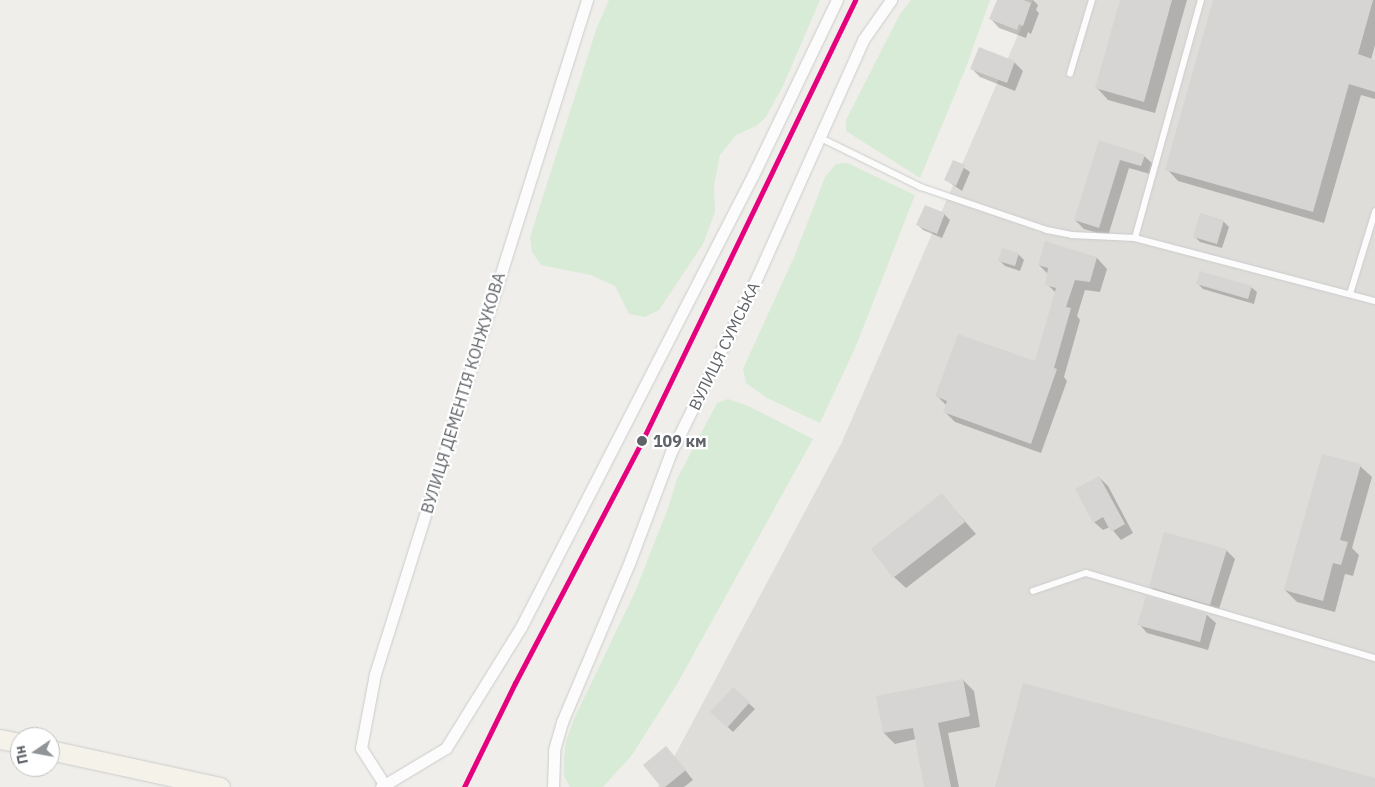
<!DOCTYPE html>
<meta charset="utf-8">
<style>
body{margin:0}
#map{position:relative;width:1375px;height:787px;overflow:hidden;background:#efeeea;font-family:"IBM Plex Sans",sans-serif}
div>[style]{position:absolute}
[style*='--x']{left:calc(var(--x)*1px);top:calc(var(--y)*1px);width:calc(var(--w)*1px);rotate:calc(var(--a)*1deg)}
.industrial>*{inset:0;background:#dfddda}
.green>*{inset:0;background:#d8ebd6}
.shadow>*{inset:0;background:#0003}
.building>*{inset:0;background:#d6d5d3}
.roads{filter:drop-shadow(0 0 1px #cbcccc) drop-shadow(0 0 1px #cbcccc)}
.service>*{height:5.5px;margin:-2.75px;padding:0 2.75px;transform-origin:2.75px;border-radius:2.75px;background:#fdfcfc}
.minor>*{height:11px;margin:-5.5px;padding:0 5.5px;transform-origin:5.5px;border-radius:5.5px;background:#fdfcfc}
.primary>*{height:19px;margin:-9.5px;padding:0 9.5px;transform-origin:9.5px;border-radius:9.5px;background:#f4f2e9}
.rail-1>*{height:5px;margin:-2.5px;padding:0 2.5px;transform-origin:2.5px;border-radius:2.5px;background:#e5007d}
.dots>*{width:14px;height:14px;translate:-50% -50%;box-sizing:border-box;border:2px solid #fff;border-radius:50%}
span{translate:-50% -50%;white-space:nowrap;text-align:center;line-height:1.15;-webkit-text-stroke:4.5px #fff;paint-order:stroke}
.street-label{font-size:16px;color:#5f6368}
.stop-label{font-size:16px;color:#5f6368;font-weight:700}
.left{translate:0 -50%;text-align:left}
.north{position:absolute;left:10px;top:727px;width:50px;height:50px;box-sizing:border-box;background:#fff;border:1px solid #bfc1c3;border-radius:50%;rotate:258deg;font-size:14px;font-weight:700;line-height:20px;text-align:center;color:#5f6368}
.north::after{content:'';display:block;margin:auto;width:18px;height:22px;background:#919496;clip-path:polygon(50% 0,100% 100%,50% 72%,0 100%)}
</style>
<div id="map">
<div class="industrial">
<div style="clip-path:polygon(1033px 0,1375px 0,1375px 787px,658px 787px,842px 442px)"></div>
</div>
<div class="green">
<div style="clip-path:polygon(609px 0,820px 0,783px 86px,766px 117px,756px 126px,736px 135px,720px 155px,714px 186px,715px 212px,703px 244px,659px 310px,645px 317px,629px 314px,615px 286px,591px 275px,541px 265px,532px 252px,530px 237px,597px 27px)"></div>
<div style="clip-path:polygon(911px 0,990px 0,965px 70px,920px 178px,846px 131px,846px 120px,900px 14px)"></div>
<div style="clip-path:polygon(847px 163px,915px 195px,856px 346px,820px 423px,767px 398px,746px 383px,743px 369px,795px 255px,825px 177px,836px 164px)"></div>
<div style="clip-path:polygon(728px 399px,748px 406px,813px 439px,677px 684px,632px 755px,603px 787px,570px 787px,564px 776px,564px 759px,566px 741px,574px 719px,635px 592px,668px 508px,677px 479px,717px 403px)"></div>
</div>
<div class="shadow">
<div style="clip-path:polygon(998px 0,1033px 0,1038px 5px,1036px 10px,1039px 13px,1031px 34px,1028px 32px,1026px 38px,999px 28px,991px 19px)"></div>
<div style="clip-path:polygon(1121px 0,1187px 0,1155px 113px,1108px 100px,1097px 88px)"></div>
<div style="clip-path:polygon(1215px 0,1375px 0,1375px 45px,1371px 60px,1375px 61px,1375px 99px,1361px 95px,1324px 223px,1178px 181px,1167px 169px)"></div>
<div style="clip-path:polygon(1014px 62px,1023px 71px,1015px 91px,980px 77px,972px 69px)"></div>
<div style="clip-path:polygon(1100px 142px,1144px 156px,1153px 164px,1150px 174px,1129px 168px,1108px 236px,1084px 229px,1075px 220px)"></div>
<div style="clip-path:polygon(954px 161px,970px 172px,962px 191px,946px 180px)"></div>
<div style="clip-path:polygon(925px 206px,944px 214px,950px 220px,942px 238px,923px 230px,918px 225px)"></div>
<div style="clip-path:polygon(1223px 221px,1229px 227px,1222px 248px,1200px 242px,1194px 236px)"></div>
<div style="clip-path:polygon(1018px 254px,1024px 260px,1020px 271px,1005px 266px,999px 260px)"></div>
<div style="clip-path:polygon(1097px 258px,1107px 269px,1100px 292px,1085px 290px,1077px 316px,1080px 320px,1064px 377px,1067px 381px,1041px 453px,955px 422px,945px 412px,947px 406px,937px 396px,1036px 363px,1056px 293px,1047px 284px,1048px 274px,1039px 265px)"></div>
<div style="clip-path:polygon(1198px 284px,1251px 287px,1257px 292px,1254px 304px,1203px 289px)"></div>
<div style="clip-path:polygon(1360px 466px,1372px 477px,1352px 548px,1359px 555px,1353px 576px,1345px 574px,1335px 612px,1297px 602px,1285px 590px)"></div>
<div style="clip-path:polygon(1099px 477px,1108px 486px,1133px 533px,1121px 540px,1110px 527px,1103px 530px,1094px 522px)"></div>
<div style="clip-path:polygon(942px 495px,976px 534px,906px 588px,894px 577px)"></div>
<div style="clip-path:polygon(1226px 550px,1235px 559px,1218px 612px,1159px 595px,1150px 586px)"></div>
<div style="clip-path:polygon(1207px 615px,1216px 623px,1208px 650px,1147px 633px,1139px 624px)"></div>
<div style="clip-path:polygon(963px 680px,974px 691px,980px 727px,948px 733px,959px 787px,926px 787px,916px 739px,895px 744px,884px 733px,877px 697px)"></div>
<div style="clip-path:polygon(733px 689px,755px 709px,733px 732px,712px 712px)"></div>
<div style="clip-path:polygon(674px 756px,693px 780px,684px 787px,662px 787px)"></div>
</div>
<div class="building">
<div style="clip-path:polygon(997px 0,1023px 0,1031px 3px,1023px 26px,1019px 24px,1017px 30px,989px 19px)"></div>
<div style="clip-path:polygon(1120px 0,1172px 0,1144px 102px,1095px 88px)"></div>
<div style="clip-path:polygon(1213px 0,1373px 0,1358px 54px,1375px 60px,1375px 92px,1349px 84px,1313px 212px,1165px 170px)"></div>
<div style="clip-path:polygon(979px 47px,1015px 61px,1007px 83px,970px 69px)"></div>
<div style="clip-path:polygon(1099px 140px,1145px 155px,1141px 166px,1120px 160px,1099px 228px,1074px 220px)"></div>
<div style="clip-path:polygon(953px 160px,965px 165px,956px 186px,944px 180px)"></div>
<div style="clip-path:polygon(925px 205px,945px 213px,937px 234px,916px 225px)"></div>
<div style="clip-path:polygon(1200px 213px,1224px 220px,1217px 244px,1193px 237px)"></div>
<div style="clip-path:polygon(1045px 241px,1097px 257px,1090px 282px,1075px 280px,1066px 307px,1071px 308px,1054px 368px,1057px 369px,1031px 444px,943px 412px,947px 401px,935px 396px,958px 334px,1035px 361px,1056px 288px,1045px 285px,1048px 268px,1038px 265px)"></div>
<div style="clip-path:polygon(1002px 248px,1019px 253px,1015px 266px,998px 261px)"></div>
<div style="clip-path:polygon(1200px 271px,1252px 286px,1248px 299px,1196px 284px)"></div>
<div style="clip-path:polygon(1322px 454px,1361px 464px,1340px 540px,1348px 542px,1341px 565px,1333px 563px,1323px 601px,1284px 590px)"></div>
<div style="clip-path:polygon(1099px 476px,1125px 524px,1111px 532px,1103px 517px,1093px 523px,1075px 489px)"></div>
<div style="clip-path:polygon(942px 493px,965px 522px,893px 578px,871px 549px)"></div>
<div style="clip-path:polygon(1164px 532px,1227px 549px,1210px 605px,1149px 587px)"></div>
<div style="clip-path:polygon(1146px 596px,1207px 614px,1200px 642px,1137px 625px)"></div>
<div style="clip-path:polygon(963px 679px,970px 716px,938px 723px,951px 787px,924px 787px,913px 728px,883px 733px,876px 696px)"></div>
<div style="clip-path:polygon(1023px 683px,1375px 778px,1375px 787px,995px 787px)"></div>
<div style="clip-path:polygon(733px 687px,750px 702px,727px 728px,710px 712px)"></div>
<div style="clip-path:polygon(666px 746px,686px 770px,665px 787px,661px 787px,643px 765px)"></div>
</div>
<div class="roads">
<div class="service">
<div style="--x:1070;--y:74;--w:77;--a:-73.4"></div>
<div style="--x:821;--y:138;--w:111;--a:26.1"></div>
<div style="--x:921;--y:187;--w:133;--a:18.8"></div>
<div style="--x:1047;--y:230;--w:25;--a:11"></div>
<div style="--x:1072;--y:235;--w:63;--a:2.7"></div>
<div style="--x:1135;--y:238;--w:248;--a:14.7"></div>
<div style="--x:1135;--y:238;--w:247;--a:-74.5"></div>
<div style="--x:1350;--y:294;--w:86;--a:-73"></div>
<div style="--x:1033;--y:591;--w:56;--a:-18.8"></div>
<div style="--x:1086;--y:573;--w:301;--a:16.4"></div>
</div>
<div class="minor">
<div style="--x:384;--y:784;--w:43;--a:-122.6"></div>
<div style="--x:361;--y:748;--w:75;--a:-79.3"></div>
<div style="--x:375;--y:674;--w:707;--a:-72.54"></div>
<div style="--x:381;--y:787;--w:76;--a:-31"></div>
<div style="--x:446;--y:748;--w:142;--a:-58.2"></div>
<div style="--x:521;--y:627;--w:508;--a:-62.83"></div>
<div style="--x:753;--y:175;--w:194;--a:-64.4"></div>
<div style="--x:553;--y:787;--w:37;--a:-88"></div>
<div style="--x:554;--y:750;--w:29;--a:-74"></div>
<div style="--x:562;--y:722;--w:175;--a:-67.1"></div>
<div style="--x:630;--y:561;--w:116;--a:-69.4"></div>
<div style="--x:671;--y:452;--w:197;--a:-63.8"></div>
<div style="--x:758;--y:275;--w:257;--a:-65.9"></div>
<div style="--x:863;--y:40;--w:49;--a:-55"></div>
</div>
<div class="primary">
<div style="--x:0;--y:739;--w:20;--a:11"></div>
<div style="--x:50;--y:750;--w:174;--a:12.3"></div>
</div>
</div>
<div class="rail-1">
<div style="--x:464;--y:787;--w:116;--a:-63.9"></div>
<div style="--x:515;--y:683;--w:273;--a:-62.3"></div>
<div style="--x:642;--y:441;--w:490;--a:-64.2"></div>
</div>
<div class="dots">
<div style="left:642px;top:441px;background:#5f6368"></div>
</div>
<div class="street-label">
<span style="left:724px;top:346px;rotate:-64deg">ВУЛИЦЯ СУМСЬКА</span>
<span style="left:463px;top:393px;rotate:-73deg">ВУЛИЦЯ ДЕМЕНТІЯ КОНЖУКОВА</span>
</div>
<div class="stop-label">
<span class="left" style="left:653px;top:441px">109 км</span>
</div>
<div class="north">Пн</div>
</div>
